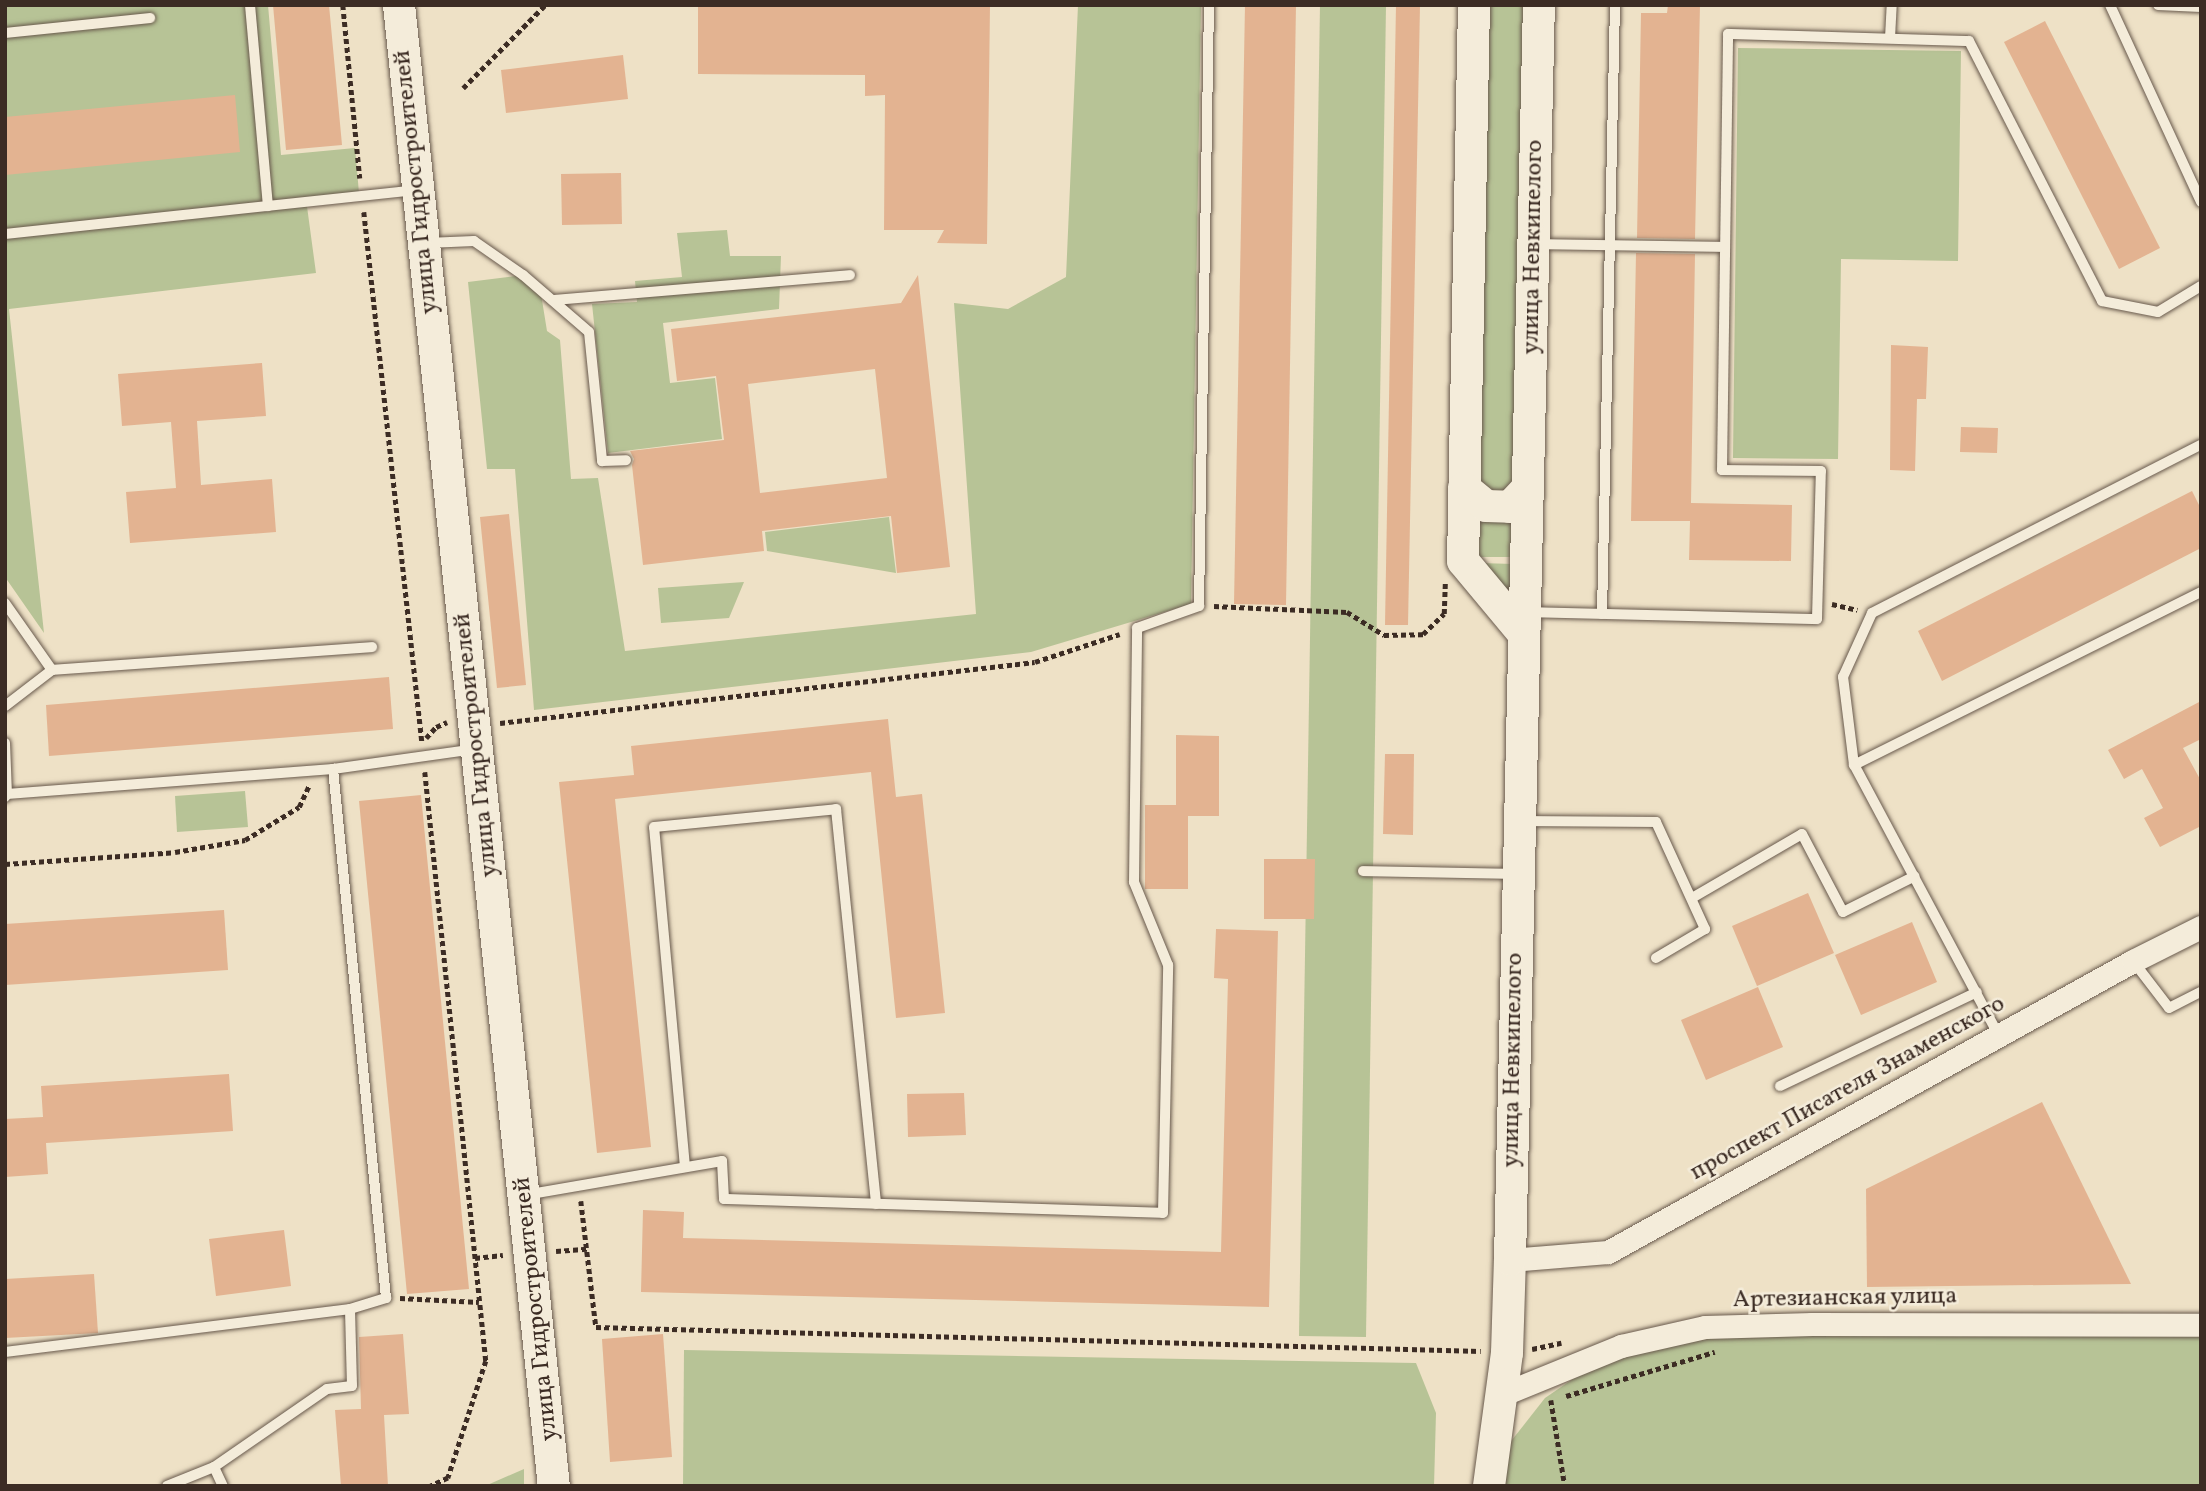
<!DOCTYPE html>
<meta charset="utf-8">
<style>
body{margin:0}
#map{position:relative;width:2206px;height:1491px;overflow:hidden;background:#eee1c6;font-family:Vollkorn,serif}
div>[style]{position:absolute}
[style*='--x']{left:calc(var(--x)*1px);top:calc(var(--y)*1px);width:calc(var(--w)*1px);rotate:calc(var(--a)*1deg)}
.green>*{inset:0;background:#b7c396}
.building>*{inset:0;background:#e3b391}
.path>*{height:4.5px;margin-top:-2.25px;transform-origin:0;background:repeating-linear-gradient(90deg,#3c2c24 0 5px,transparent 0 8.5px)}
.roads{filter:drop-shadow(0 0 2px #68594c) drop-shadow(0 0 2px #68594c)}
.lane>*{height:10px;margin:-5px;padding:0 5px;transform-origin:5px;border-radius:5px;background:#f4ecda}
.street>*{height:23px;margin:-11.5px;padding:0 11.5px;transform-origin:11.5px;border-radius:11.5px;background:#f4ecda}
.secondary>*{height:32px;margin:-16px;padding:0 16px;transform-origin:16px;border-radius:16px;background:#f4ecda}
span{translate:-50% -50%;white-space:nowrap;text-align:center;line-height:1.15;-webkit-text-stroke:5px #f4ecda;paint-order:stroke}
.street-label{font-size:24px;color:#3c2c24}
.frame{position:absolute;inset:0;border:7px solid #3c2c24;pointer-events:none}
</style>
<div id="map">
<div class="green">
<div style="clip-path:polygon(5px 5px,268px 5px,281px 155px,355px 148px,359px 193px,306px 199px,316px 273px,9px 309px,44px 633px,5px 577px)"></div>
<div style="clip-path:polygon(1078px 5px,1201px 5px,1191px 604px,1031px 652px,534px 710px,515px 469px,487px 469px,468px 282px,516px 276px,541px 294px,547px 331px,560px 340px,571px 479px,598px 478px,625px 651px,976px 614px,954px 303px,1008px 309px,1066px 277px)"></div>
<div style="clip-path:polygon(1320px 5px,1386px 5px,1366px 1337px,1299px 1336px)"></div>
<div style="clip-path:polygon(1489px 5px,1524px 5px,1516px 492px,1480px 490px)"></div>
<div style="clip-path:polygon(1738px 48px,1961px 51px,1958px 261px,1841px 259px,1838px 459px,1733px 458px)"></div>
<div style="clip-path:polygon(727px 230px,730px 256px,781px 256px,779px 309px,663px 323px,670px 383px,715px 378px,722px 439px,608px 453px,592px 304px,637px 302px,635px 281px,682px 277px,677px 233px)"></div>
<div style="clip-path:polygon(1480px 511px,1516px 512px,1516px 557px,1479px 557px)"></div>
<div style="clip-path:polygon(889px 517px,896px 573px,767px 551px,765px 532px)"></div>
<div style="clip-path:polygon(1479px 563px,1514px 564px,1514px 610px)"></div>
<div style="clip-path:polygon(744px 582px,729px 618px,661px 623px,658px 588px)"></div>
<div style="clip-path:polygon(245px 791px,248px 827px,177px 832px,175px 796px)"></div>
<div style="clip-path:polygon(1747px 1326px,2201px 1330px,2201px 1486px,1505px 1486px,1508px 1445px,1545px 1398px,1621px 1346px)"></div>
<div style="clip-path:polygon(684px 1350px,1416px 1363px,1436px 1413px,1434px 1486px,683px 1486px)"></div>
<div style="clip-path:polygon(524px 1469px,524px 1486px,485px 1486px)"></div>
</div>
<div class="building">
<div style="clip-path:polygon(273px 5px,329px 5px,342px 145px,286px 150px)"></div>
<div style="clip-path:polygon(698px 5px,990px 5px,987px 244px,937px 243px,944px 230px,884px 230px,885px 95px,865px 96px,865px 75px,698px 74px)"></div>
<div style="clip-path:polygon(1245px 5px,1296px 5px,1286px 605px,1234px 604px)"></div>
<div style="clip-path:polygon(1396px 5px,1420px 5px,1408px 625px,1385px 625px)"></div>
<div style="clip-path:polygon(1668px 5px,1700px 5px,1695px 239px,1637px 238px,1641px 13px,1667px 13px)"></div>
<div style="clip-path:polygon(2045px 21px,2160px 248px,2119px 269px,2004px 42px)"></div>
<div style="clip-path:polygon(623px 55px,628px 99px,506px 113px,501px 70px)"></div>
<div style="clip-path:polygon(235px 95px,240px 152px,5px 175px,5px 117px)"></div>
<div style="clip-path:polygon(621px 173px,622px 224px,562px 225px,561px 174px)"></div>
<div style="clip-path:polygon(1636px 253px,1695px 254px,1691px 503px,1792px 505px,1791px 561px,1689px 560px,1690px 521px,1631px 521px)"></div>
<div style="clip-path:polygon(evenodd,918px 275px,950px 567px,897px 573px,891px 516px,762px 531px,764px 551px,643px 565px,632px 465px,634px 459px,630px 451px,724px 440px,716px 376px,677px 381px,671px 329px,901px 303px,918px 275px,875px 369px,887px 478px,760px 493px,748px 384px,875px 369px)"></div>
<div style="clip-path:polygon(1891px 345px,1928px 347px,1926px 399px,1917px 399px,1915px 471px,1890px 470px)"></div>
<div style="clip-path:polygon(262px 363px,266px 416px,197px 421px,201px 485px,272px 479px,276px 532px,130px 543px,126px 492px,176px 488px,171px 422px,122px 426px,118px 374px)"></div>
<div style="clip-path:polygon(1961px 427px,1998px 428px,1997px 453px,1960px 452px)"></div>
<div style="clip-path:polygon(2192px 491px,2201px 509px,2201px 548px,1942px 681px,1918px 631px)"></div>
<div style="clip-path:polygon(509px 514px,526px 685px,497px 688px,480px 517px)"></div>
<div style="clip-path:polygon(389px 677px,393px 729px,49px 756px,46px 705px)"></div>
<div style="clip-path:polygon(2201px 701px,2201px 739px,2183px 748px,2201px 781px,2201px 826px,2160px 847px,2144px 818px,2163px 808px,2142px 769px,2124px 779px,2108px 750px)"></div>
<div style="clip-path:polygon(888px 719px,896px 797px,922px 794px,945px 1013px,896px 1018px,871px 772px,615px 799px,651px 1147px,597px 1153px,559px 782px,634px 775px,631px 746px)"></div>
<div style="clip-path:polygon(1176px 735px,1219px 736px,1219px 816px,1188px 816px,1188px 889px,1145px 889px,1145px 805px,1176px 805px)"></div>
<div style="clip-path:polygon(1385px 754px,1414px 754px,1413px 835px,1383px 834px)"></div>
<div style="clip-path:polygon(421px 795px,469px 1289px,407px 1294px,359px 801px)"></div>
<div style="clip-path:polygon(1264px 859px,1315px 859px,1314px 919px,1264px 919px)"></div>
<div style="clip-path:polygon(1808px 893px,1834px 953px,1757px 986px,1732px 926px)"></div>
<div style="clip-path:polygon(224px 910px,228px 970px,5px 985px,5px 924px)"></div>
<div style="clip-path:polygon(1912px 922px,1937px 982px,1861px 1015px,1835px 955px)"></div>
<div style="clip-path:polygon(1216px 929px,1278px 931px,1269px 1307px,641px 1292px,643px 1210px,684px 1212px,683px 1238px,1221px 1252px,1228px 979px,1214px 978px)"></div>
<div style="clip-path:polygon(1758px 987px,1783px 1047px,1706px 1080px,1681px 1020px)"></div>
<div style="clip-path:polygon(229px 1074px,233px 1131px,46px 1143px,48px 1174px,5px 1177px,5px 1119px,43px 1117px,41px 1086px)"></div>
<div style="clip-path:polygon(964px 1093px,966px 1135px,908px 1137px,907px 1094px)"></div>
<div style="clip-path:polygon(2042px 1102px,2131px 1284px,1867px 1287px,1866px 1189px)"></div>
<div style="clip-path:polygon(284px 1230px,291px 1286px,216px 1296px,209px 1239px)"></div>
<div style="clip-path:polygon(94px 1274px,98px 1333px,5px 1338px,5px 1279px)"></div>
<div style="clip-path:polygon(403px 1334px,409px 1414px,384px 1415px,388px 1486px,341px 1486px,335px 1410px,361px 1409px,359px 1337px)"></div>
<div style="clip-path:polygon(663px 1334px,672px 1457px,610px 1462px,602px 1339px)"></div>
</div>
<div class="path">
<div style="--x:343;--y:5;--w:174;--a:84.4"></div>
<div style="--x:463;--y:88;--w:117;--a:-45.3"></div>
<div style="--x:364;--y:212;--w:533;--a:83.75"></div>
<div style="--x:1832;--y:604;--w:26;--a:13"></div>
<div style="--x:1214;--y:606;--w:133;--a:2.6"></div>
<div style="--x:1347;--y:612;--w:44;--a:31.9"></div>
<div style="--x:1384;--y:635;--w:39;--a:-1"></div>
<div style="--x:1423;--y:634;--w:29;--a:-44"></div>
<div style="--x:1444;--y:614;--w:33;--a:-88"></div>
<div style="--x:500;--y:723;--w:538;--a:-6.5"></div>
<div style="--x:1035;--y:662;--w:89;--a:-18.2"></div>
<div style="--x:426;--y:738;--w:15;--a:-48"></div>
<div style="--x:436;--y:727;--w:12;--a:-24"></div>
<div style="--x:425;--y:772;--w:592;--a:84.09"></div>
<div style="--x:486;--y:1361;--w:123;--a:108"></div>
<div style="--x:448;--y:1478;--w:19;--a:155"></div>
<div style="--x:5;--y:864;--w:170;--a:-4"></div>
<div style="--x:175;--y:852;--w:71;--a:-9.7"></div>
<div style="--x:245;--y:840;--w:63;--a:-31.4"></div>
<div style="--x:299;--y:807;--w:23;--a:-65"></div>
<div style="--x:581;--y:1201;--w:127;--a:83.2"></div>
<div style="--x:596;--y:1327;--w:885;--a:1.55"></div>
<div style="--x:556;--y:1251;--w:31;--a:-4"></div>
<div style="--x:475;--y:1258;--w:28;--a:-6"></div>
<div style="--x:400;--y:1298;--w:79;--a:2.9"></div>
<div style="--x:1532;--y:1349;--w:30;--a:-12"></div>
<div style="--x:1566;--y:1396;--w:155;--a:-16.5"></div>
<div style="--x:1551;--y:1400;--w:87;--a:80.8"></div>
</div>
<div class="roads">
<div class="lane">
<div style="--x:250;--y:5;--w:202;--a:84.9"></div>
<div style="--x:2110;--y:5;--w:217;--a:65.2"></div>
<div style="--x:2158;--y:5;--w:43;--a:2.7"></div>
<div style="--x:5;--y:33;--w:146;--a:-5.9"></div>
<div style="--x:1890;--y:38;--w:33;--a:-87"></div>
<div style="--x:5;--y:234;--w:413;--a:-6.1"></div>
<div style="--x:427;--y:243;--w:47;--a:-2.4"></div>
<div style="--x:474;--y:241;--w:60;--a:34.8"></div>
<div style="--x:523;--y:275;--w:87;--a:40.8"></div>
<div style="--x:589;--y:332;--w:130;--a:84.2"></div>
<div style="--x:602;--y:461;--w:24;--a:-2"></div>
<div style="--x:1535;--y:244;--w:190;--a:0.9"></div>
<div style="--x:553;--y:300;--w:298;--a:-4.8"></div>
<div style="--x:5;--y:603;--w:82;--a:55"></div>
<div style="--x:52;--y:670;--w:59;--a:142.5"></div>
<div style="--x:1529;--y:612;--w:288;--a:1.4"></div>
<div style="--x:1817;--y:619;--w:148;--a:-88.5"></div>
<div style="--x:1821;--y:471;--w:99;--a:-179.4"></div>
<div style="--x:1722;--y:470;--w:436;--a:-89.2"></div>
<div style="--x:1728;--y:34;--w:241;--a:1.7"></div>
<div style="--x:1969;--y:41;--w:292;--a:62.9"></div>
<div style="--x:2102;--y:301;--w:57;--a:11.1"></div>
<div style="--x:2158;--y:312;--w:50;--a:-31.2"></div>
<div style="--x:1602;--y:614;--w:609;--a:-88.78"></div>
<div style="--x:52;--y:670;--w:321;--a:-4.1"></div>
<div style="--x:5;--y:743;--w:51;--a:87.8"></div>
<div style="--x:1854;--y:765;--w:388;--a:-26.5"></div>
<div style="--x:5;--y:797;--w:4;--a:-56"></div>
<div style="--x:7;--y:794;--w:327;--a:-4.4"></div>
<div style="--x:333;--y:769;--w:143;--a:-8"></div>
<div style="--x:1522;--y:821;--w:134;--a:0.4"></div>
<div style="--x:1656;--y:822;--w:118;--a:65.4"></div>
<div style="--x:1705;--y:929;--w:57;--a:149.4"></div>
<div style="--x:1363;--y:871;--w:151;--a:1.1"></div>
<div style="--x:1692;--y:898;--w:127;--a:-30.2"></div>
<div style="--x:1802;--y:834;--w:88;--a:62.3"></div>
<div style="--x:1843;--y:912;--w:80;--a:-26.6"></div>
<div style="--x:2133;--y:961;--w:59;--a:52.5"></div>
<div style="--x:2169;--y:1008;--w:36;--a:-27"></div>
<div style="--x:1999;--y:1036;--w:307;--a:-118.1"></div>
<div style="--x:1854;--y:765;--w:89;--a:-97.1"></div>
<div style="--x:1843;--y:677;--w:70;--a:-65.6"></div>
<div style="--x:1872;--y:613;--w:369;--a:-27.1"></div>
<div style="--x:1780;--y:1086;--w:218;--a:-25.5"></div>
<div style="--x:685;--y:1167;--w:341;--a:-95.2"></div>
<div style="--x:654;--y:827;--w:183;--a:-5.6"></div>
<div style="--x:836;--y:809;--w:397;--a:84.2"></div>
<div style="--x:525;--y:1195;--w:200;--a:-9.8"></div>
<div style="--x:722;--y:1161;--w:38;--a:87"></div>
<div style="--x:724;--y:1199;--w:439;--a:1.8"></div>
<div style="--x:1163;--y:1213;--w:248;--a:-88.8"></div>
<div style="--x:1168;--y:965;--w:90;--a:-112.3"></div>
<div style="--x:1134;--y:882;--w:254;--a:-89.3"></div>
<div style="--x:1137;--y:628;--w:66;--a:-19.5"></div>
<div style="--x:1199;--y:606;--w:601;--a:-89.05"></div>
<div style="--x:5;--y:1352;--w:348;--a:-7.1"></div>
<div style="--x:350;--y:1309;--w:38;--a:-17"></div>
<div style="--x:386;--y:1298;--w:532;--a:-95.72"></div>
<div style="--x:214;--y:1467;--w:21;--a:65"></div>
<div style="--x:167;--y:1486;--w:51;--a:-22"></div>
<div style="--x:214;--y:1467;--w:137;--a:-34.6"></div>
<div style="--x:327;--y:1389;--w:25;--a:-7"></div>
<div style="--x:352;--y:1386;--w:77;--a:-91.5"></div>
</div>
<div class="street">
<div style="--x:1510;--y:1260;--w:98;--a:-4.7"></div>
<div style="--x:1608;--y:1252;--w:600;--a:-29"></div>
<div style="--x:2133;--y:961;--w:76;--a:-26.6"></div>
<div style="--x:1501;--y:1395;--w:130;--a:-22.2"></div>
<div style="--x:1621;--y:1346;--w:86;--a:-12.7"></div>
<div style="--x:1705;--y:1327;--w:107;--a:-1.6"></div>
<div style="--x:1812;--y:1324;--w:389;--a:0.1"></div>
</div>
<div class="secondary">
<div style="--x:399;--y:5;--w:1489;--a:84.03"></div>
<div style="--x:1474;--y:5;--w:556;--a:91.13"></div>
<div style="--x:1463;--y:561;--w:94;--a:50.2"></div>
<div style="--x:1464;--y:488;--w:28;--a:39"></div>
<div style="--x:1486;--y:506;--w:24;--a:2"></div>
<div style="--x:1510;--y:507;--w:25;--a:-47"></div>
<div style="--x:1489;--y:1486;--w:134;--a:-82.3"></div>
<div style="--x:1507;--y:1353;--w:93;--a:-88.2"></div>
<div style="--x:1510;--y:1260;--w:1255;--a:-88.68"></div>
</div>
</div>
<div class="street-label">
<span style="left:417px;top:182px;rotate:-96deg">улица Гидростроителей</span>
<span style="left:1534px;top:247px;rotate:-89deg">улица Невкипелого</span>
<span style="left:477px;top:745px;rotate:-96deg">улица Гидростроителей</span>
<span style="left:1514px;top:1060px;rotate:-89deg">улица Невкипелого</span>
<span style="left:1848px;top:1089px;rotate:-29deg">проспект Писателя Знаменского</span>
<span style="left:1845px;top:1299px;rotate:-1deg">Артезианская улица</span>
<span style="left:537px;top:1309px;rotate:-96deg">улица Гидростроителей</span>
</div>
<div class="frame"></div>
</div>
